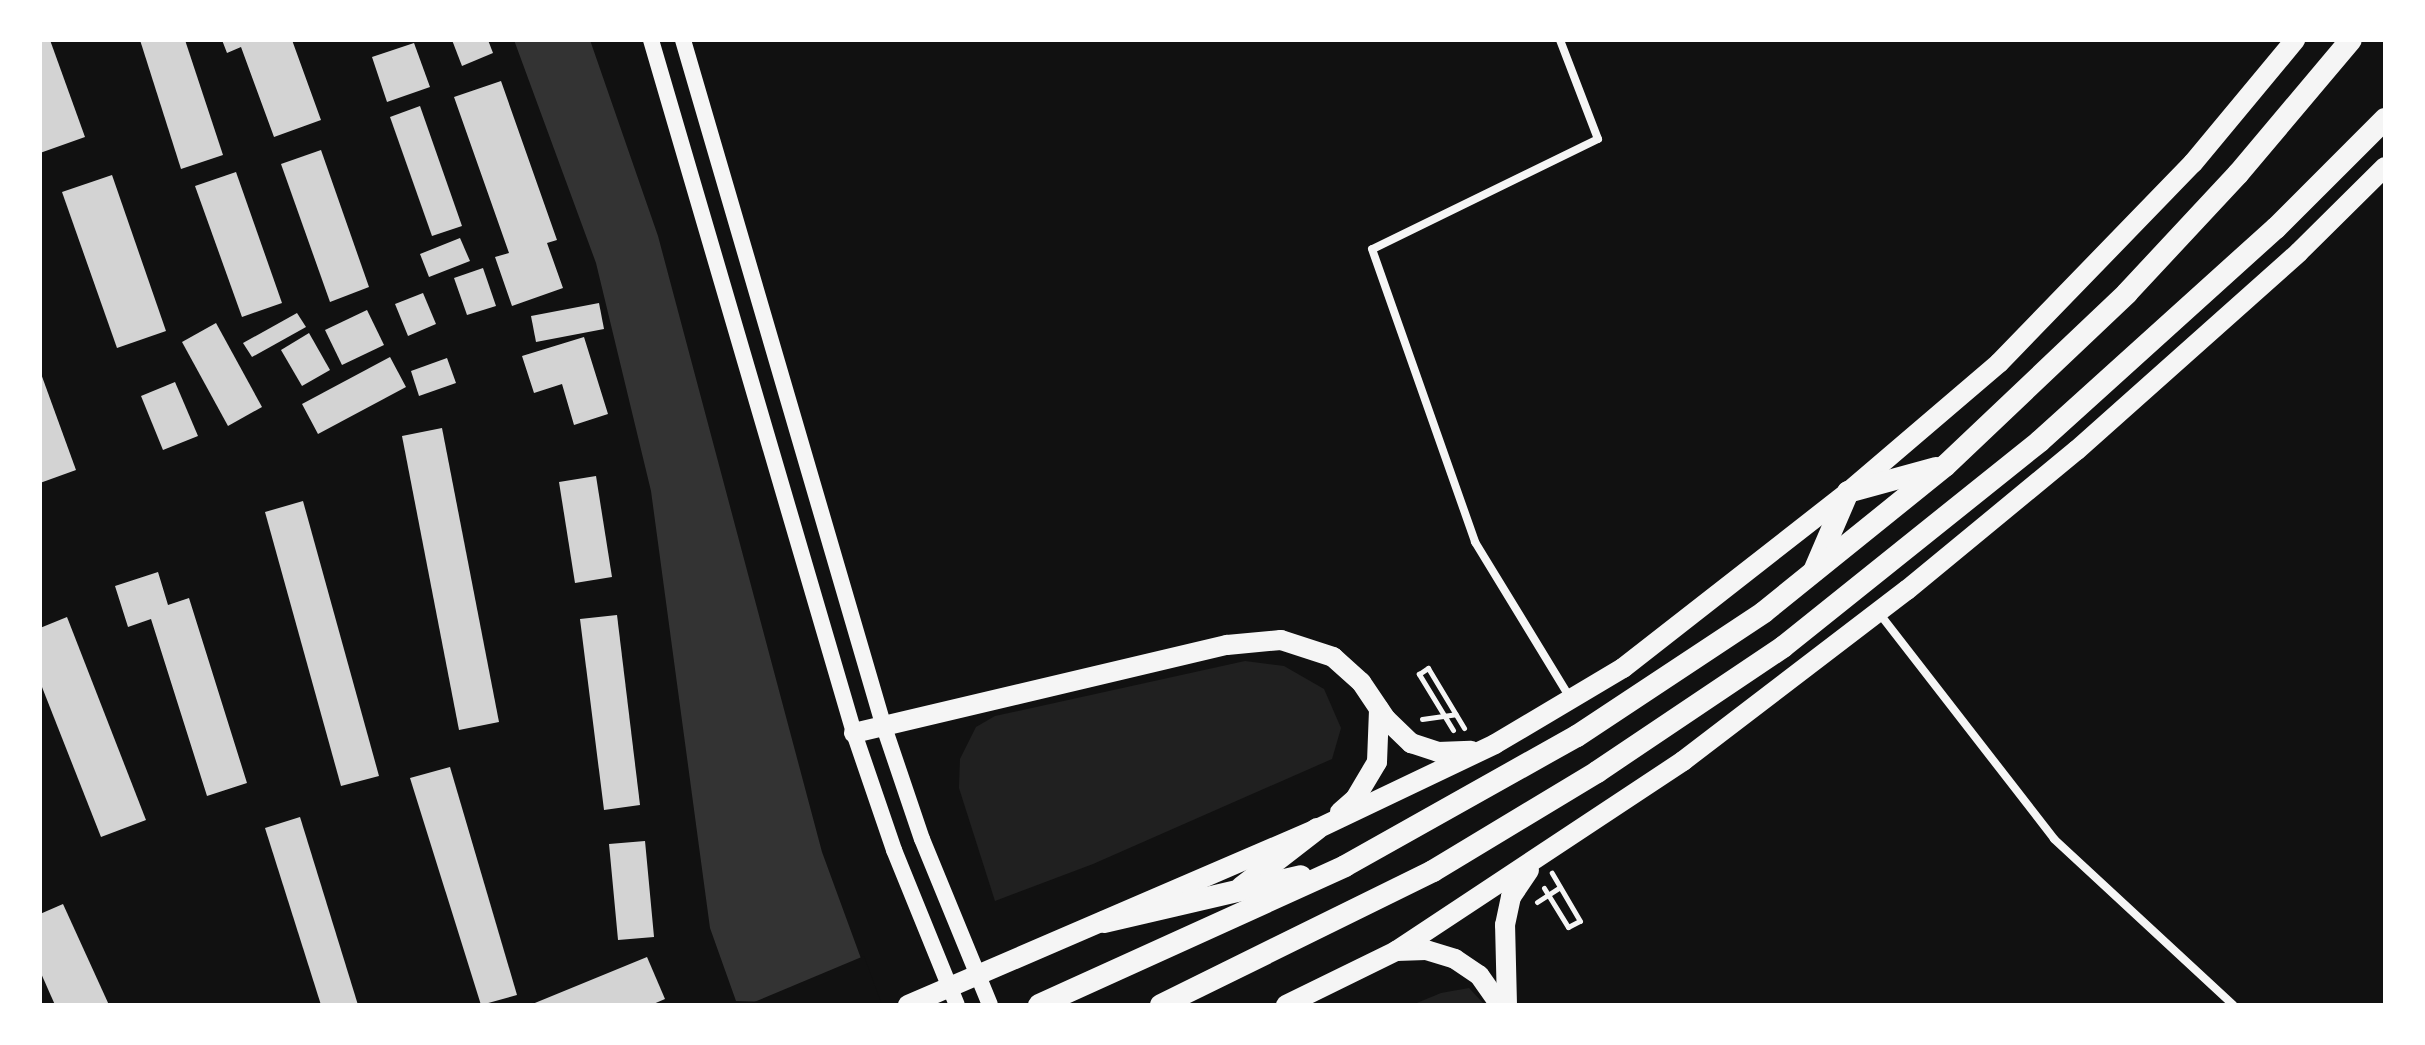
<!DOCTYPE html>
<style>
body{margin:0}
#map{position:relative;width:2425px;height:1045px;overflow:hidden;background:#111;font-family:Roboto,sans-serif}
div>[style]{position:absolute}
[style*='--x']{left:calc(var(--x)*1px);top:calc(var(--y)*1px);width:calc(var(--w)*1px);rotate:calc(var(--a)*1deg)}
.green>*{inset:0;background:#202020}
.water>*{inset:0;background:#333}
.pier>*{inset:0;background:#111}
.building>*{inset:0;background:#d3d3d3}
.path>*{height:5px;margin:-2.5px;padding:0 2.5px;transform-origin:2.5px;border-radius:2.5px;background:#f5f5f5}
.minor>*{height:8px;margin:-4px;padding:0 4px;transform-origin:4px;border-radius:4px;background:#f5f5f5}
.secondary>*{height:16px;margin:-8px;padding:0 8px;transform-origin:8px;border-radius:8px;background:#f5f5f5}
.primary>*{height:20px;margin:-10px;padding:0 10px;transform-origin:10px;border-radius:10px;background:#f5f5f5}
.trunk>*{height:22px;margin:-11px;padding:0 11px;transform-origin:11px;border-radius:11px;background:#f5f5f5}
span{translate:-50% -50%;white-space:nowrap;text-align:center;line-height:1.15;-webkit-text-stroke:6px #fff;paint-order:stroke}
.frame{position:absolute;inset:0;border:42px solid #fff;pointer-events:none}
</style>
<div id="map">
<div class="green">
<div style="clip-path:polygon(1245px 661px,1284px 666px,1324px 689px,1341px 728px,1332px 759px,1093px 864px,995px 901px,959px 788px,960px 759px,976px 727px,995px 716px)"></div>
<div style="clip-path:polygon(1469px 988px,1485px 1005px,1412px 1005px,1441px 993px)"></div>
</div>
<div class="water">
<div style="clip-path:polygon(514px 40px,590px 40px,658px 236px,822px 852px,878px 1005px,736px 1001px,710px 928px,651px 491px,596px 263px)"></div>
</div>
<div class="pier">
<div style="clip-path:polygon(864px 956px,882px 1005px,747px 1005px)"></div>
</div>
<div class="building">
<div style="clip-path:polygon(40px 40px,50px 40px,85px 137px,40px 153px)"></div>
<div style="clip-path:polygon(140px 40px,185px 40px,223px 155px,181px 169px)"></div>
<div style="clip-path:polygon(222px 40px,292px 40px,321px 120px,274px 137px,241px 47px,227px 53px)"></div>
<div style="clip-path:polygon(452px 40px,488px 40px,493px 53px,462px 66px)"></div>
<div style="clip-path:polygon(414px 43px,430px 87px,387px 102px,372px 57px)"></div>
<div style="clip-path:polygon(501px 81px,557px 240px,547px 243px,563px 288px,512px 306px,495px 257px,509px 253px,454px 97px)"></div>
<div style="clip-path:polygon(420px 106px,462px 226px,432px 236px,390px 117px)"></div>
<div style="clip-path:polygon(321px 150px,369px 287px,330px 302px,281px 164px)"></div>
<div style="clip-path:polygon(236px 172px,282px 303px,242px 317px,195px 186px)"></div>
<div style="clip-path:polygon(112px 175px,166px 331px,117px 348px,62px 192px)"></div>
<div style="clip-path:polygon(460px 238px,470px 261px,429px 277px,420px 254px)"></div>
<div style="clip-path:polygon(483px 268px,496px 306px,467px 315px,454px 278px)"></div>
<div style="clip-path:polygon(423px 293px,436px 324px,408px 336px,395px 304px)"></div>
<div style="clip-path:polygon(599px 303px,604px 329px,536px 342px,531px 316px)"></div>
<div style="clip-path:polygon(367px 310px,384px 345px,342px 365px,325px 330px)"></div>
<div style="clip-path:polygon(297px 313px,306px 327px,252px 357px,243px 343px)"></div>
<div style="clip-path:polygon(216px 323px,262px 407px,228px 426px,182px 342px)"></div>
<div style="clip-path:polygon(309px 333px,330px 370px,302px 386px,281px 350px)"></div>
<div style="clip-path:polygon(584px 337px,608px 414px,574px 425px,562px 384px,534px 393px,522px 356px)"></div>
<div style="clip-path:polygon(390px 357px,406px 387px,318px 434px,302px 404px)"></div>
<div style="clip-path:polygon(447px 358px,456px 383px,419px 396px,411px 371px)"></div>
<div style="clip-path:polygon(40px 371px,76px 470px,40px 483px)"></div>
<div style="clip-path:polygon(175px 382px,198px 436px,163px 450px,141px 396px)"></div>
<div style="clip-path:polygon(442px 428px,499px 722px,459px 730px,402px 436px)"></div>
<div style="clip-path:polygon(596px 476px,612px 577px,575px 583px,559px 482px)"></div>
<div style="clip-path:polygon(303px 501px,379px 776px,341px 786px,265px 512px)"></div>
<div style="clip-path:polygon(158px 572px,168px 605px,189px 598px,247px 783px,207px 796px,151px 619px,128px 627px,115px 586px)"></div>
<div style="clip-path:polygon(617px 615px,640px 805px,604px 810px,580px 619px)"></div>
<div style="clip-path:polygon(67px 617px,146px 820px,101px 837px,40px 682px,40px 628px)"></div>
<div style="clip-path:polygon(450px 767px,517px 995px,481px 1005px,410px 778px)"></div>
<div style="clip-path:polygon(300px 817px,358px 1005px,321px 1005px,265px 828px)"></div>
<div style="clip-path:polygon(645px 841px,654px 937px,618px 940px,609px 844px)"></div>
<div style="clip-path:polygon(63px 904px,109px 1005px,55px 1005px,40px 971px,40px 914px)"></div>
<div style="clip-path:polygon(647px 957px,665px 999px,651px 1005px,530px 1005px)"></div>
</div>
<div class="path">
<div style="--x:1422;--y:719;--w:34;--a:-8"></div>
<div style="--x:1453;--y:730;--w:66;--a:-121.3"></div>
<div style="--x:1419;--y:674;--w:11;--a:-34"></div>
<div style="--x:1428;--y:668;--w:70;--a:59"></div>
<div style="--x:1544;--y:888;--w:46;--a:58.4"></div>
<div style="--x:1568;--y:927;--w:13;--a:-27"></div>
<div style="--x:1580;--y:921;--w:56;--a:-120.3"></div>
<div style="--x:1537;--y:902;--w:27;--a:-33"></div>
</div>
<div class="minor">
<div style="--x:1560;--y:40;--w:106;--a:69"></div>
<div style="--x:1598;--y:139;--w:251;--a:154"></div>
<div style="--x:1372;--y:249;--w:311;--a:70.6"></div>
<div style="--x:1475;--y:542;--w:184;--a:58.6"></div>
<div style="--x:1879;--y:613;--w:286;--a:52.2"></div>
<div style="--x:2054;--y:839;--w:244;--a:42.8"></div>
</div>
<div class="secondary">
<div style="--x:651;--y:40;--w:722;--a:73.67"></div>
<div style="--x:854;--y:733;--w:124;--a:71.1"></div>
<div style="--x:894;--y:850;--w:167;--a:67.9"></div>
<div style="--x:683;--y:40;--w:713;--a:73.7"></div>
<div style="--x:883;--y:724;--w:121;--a:71.3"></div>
<div style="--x:922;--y:839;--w:179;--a:67.7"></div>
</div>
<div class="primary">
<div style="--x:854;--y:733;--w:383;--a:-13.3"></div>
<div style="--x:1227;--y:645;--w:54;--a:-5.3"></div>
<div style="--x:1281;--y:640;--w:55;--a:18.1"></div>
<div style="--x:1333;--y:657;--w:38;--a:42"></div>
<div style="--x:1361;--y:682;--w:45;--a:56"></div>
<div style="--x:1386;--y:719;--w:35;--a:44"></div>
<div style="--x:1411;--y:743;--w:28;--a:18"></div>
<div style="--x:1438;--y:752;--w:33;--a:-2"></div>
<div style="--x:1340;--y:812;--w:20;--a:-41"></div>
<div style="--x:1355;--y:799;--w:43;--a:-59.3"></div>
<div style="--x:1377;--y:762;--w:53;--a:-87.8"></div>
<div style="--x:1396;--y:951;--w:30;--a:-2"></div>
<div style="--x:1426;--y:950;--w:30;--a:17"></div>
<div style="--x:1455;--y:959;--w:29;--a:34"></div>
<div style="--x:1479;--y:975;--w:37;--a:55"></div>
<div style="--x:908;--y:1005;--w:445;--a:-23.3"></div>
<div style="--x:1317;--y:829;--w:197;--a:-25.5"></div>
<div style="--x:1495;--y:744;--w:149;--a:-30.7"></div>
<div style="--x:1623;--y:668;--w:286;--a:-38"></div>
<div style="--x:1848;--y:492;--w:199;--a:-40.5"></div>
<div style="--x:1999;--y:363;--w:279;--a:-45.9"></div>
<div style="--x:2193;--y:163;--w:160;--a:-50.3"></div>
<div style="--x:1286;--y:1005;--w:123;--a:-26.1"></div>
<div style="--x:1396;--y:951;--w:344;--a:-33.5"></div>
<div style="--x:1683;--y:761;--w:282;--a:-37.4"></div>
<div style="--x:1907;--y:590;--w:220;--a:-39.5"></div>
<div style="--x:2077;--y:450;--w:297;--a:-41.7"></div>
<div style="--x:2299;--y:252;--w:121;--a:-44.7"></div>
<div style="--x:1507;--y:1005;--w:80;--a:-91.4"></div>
<div style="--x:1505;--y:925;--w:29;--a:-78"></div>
<div style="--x:1511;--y:897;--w:32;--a:-56"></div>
</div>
<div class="trunk">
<div style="--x:1814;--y:571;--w:86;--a:-66.7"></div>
<div style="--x:1848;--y:492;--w:91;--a:-15.3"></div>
<div style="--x:1242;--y:887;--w:95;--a:-37.7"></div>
<div style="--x:1104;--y:922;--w:202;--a:-13.1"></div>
<div style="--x:1039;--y:1005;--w:336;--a:-24.4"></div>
<div style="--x:1345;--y:866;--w:266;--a:-29.3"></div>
<div style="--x:1577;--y:736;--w:224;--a:-33.5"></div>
<div style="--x:1764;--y:612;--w:233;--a:-38.9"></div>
<div style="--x:1945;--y:466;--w:251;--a:-43.5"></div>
<div style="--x:2127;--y:293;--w:163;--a:-47"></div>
<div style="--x:2238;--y:174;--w:175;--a:-49.9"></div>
<div style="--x:1161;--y:1005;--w:303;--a:-26.2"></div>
<div style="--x:1433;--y:871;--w:192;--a:-31.1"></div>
<div style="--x:1597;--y:772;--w:224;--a:-33.9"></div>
<div style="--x:1783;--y:647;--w:329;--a:-38.7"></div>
<div style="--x:2040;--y:441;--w:318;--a:-42.1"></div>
<div style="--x:2276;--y:228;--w:154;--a:-45"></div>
</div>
<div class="frame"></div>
</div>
